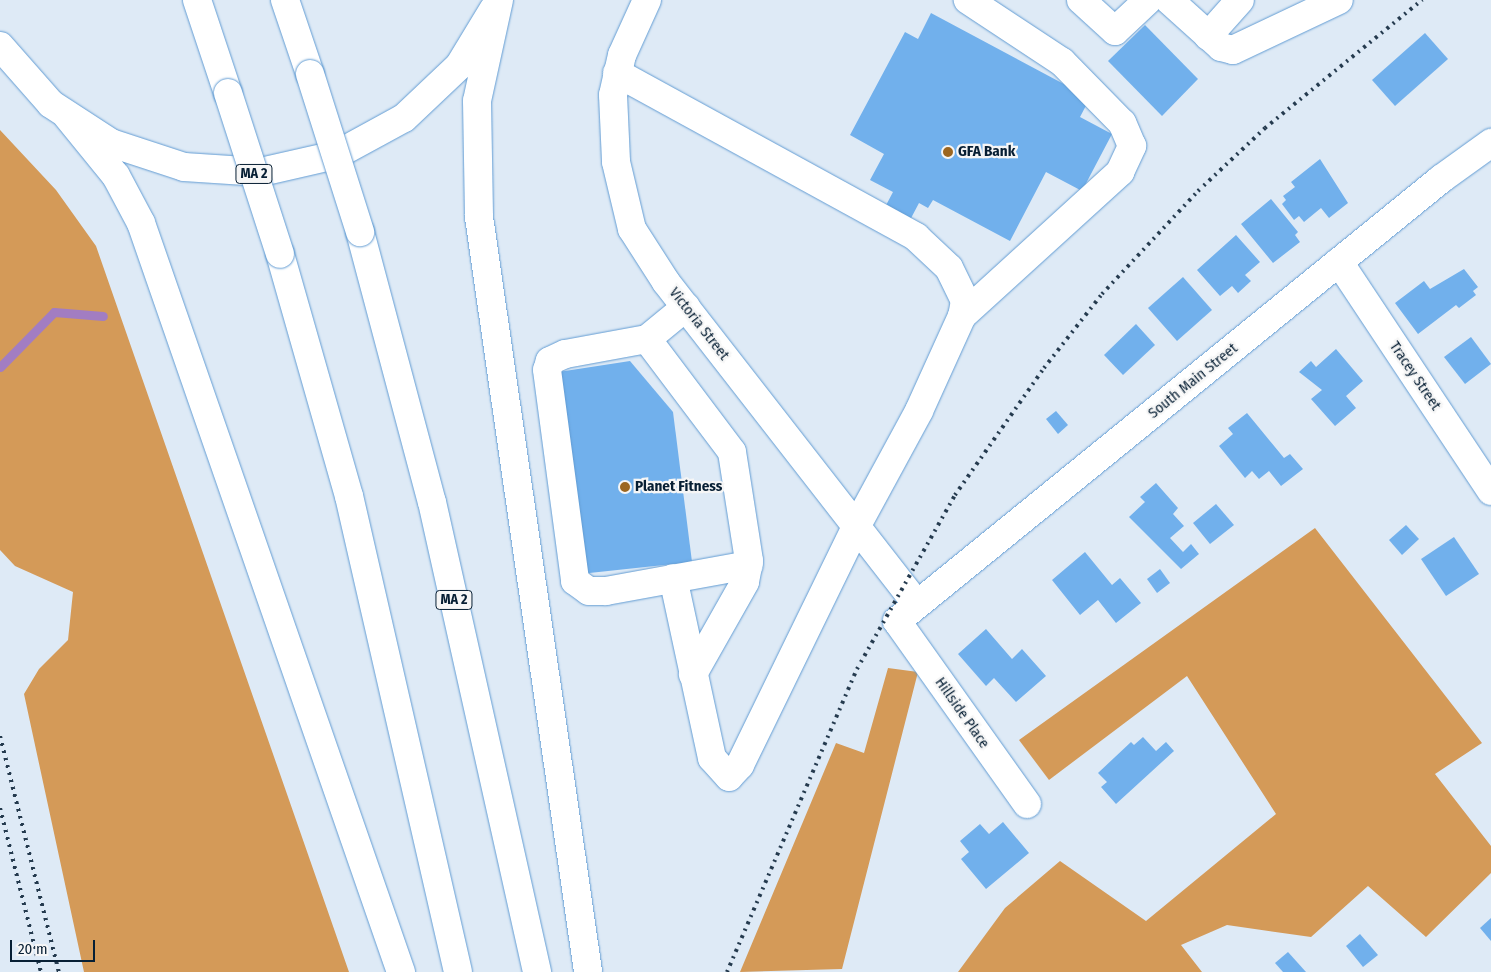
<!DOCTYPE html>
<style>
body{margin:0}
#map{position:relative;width:1491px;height:972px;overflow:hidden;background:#deeaf6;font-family:"Fira Sans Condensed",sans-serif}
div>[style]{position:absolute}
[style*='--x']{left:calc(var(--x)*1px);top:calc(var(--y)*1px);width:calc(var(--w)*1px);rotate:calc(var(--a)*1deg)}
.forest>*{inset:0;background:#d49a58}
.stream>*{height:9px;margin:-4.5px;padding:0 4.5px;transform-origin:4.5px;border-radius:4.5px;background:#a27dc2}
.building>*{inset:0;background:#71b0ec}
.roads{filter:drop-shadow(0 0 1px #629cd3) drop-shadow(0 0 1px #629cd3)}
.minor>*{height:28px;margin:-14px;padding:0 14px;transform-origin:14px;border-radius:14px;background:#fff}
.major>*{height:28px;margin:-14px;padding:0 14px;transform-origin:14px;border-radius:14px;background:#fff}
.highway>*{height:28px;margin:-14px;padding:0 14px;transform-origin:14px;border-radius:14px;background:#fff}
.rail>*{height:4px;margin-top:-2px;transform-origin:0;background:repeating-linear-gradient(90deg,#243a4e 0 2.5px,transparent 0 7.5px)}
.bridges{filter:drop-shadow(0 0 1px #629cd3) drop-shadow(0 0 1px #629cd3)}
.highway-bridge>*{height:28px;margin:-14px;padding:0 14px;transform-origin:14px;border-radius:14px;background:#fff}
.dots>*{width:14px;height:14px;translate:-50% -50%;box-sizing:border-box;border:2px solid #f6f6f6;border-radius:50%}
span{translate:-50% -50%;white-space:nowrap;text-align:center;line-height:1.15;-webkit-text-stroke:4.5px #f6f6f6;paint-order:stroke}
.shield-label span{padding:1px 4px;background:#f6f6f6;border:1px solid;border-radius:4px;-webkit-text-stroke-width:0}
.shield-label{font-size:14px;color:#071f34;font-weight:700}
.poi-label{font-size:15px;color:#071f34;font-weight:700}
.left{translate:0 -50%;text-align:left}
.street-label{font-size:15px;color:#071f34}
.scale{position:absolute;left:10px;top:940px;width:85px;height:22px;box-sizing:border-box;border:2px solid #071f34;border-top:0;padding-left:6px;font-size:15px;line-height:18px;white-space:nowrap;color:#071f34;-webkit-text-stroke:4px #f6f6f6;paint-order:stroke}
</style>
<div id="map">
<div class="forest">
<div style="clip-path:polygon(0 130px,56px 190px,96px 246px,349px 972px,84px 972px,24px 694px,39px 669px,68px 640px,73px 592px,15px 566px,0 550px)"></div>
<div style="clip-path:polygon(1315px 528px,1482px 743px,1435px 774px,1491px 846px,1491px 873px,1426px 937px,1368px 886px,1311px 937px,1227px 925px,1181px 945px,1202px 972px,958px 972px,1005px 908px,1060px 861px,1146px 921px,1276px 814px,1187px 676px,1049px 780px,1019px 740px)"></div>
<div style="clip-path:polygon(888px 668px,918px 672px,842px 969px,740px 972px,836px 743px,864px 753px)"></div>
</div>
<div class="stream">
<div style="--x:0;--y:367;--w:77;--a:-45.5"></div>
<div style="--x:54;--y:312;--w:49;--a:4.7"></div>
</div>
<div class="building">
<div style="clip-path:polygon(931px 13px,1090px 98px,1080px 117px,1112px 134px,1082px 191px,1046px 172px,1010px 241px,933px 200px,928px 208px,919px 203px,909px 222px,884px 209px,893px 192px,870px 180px,884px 154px,850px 135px,905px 32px,918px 39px)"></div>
<div style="clip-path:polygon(1145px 25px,1198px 79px,1162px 116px,1108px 61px)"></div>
<div style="clip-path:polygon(1425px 33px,1448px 59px,1395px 106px,1372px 80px)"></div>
<div style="clip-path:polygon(1320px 159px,1348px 203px,1329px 218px,1321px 208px,1304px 222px,1299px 216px,1294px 220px,1282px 204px,1286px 200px,1283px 196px,1295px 187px,1291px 182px)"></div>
<div style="clip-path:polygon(1271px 199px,1298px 232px,1295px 235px,1300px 242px,1273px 263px,1241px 224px)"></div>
<div style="clip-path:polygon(1236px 235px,1260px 262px,1245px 275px,1251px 281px,1238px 293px,1232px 286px,1220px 296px,1197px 270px)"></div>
<div style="clip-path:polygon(1464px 269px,1478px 287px,1473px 291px,1476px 295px,1459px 308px,1456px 305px,1418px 334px,1395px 303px,1424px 281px,1430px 289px)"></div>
<div style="clip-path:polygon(1183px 277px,1212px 310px,1177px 341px,1148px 308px)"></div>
<div style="clip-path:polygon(1136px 324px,1155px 345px,1123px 375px,1104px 355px)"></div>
<div style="clip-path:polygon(1471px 337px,1491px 364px,1465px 384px,1444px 357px)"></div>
<div style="clip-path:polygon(1336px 349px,1363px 381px,1346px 396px,1356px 408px,1335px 426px,1311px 399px,1322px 390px,1299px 372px,1311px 361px,1316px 367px)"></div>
<div style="clip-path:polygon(630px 361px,673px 412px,692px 562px,580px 574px,552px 373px)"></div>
<div style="clip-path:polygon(1056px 411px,1068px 425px,1058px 434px,1046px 419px)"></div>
<div style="clip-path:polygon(1247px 413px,1284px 458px,1290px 454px,1303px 469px,1281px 486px,1269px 471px,1259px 479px,1252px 471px,1245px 478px,1219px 446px,1233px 434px,1228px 428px)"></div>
<div style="clip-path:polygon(1156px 483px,1178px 508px,1173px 514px,1184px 526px,1170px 538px,1183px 552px,1191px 544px,1199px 554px,1181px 569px,1129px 517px,1145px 502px,1140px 497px)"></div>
<div style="clip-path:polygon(1216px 504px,1234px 525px,1210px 544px,1193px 523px)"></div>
<div style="clip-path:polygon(1406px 525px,1419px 539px,1402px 555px,1389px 540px)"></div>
<div style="clip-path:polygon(1454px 537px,1479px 574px,1446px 596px,1421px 559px)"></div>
<div style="clip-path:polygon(1085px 552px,1112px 585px,1120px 578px,1141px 603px,1116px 623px,1098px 600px,1080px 615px,1052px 580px)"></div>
<div style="clip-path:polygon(1160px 569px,1170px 583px,1157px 593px,1147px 579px)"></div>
<div style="clip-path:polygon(986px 629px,1012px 659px,1022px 649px,1046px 676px,1016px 702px,994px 678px,986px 686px,958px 654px)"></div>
<div style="clip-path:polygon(1143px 737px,1156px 751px,1166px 742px,1174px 751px,1116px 804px,1101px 787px,1107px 782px,1098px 773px,1131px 742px,1134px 745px)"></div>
<div style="clip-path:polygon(1003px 822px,1029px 853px,986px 889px,961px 859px,969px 852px,960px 841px,980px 824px,989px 834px)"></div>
<div style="clip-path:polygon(1491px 918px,1491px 941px,1480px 928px)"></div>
<div style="clip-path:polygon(1360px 934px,1378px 955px,1363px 967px,1346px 946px)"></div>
<div style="clip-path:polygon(1288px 952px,1306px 972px,1283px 972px,1275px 963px)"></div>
</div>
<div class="roads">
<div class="minor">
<div style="--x:647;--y:0;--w:60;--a:114.4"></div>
<div style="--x:622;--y:55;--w:41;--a:102.7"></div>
<div style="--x:613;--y:95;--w:67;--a:87.4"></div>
<div style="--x:616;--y:162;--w:69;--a:76.6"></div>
<div style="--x:632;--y:229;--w:63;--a:57.3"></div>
<div style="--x:666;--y:282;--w:408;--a:52.1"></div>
<div style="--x:1081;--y:0;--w:46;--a:42.4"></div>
<div style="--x:1115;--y:31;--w:45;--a:-43.2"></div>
<div style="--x:1169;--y:0;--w:70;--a:42.1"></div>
<div style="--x:1221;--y:47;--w:12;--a:14"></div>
<div style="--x:1233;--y:50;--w:117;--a:-25.3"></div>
<div style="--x:1208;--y:36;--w:48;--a:-48.4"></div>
<div style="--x:617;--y:73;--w:341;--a:28.7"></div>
<div style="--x:916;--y:237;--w:45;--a:43.2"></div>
<div style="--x:949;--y:268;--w:37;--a:64"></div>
<div style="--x:965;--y:301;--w:15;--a:101"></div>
<div style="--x:962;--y:316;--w:104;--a:114.4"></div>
<div style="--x:919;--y:411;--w:132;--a:118.5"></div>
<div style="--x:856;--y:527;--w:265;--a:116"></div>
<div style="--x:740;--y:765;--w:16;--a:133"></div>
<div style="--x:729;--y:777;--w:25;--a:-132"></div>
<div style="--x:712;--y:758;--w:184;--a:-102.2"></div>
<div style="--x:1339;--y:262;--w:275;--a:56.4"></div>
<div style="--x:686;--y:307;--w:50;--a:140.6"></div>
<div style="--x:647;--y:339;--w:83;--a:169.6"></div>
<div style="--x:565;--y:354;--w:17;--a:155"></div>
<div style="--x:550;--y:361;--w:9;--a:108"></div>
<div style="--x:547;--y:370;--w:213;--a:82.4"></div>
<div style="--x:575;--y:581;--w:17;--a:36"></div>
<div style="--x:589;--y:591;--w:17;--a:0"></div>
<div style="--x:606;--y:591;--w:145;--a:-10.3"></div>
<div style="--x:962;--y:316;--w:214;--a:-42.3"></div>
<div style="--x:1120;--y:172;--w:29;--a:-65"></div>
<div style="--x:1132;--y:146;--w:25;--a:-113"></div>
<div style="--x:1122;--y:123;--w:86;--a:-134.5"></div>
<div style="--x:1062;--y:62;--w:113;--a:-146.6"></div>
<div style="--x:647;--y:339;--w:141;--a:53"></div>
<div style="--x:732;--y:452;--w:110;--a:81.1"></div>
<div style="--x:749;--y:561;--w:21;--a:101"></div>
<div style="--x:745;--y:582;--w:106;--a:119.5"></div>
<div style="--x:1027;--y:804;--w:224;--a:-125.4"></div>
<div style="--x:897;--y:621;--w:701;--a:-39.09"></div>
<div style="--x:1441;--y:179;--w:62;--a:-35.8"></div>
</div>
<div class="major">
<div style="--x:0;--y:46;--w:77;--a:48.7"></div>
<div style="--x:51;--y:104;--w:72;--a:33"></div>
<div style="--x:111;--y:143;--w:77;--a:18.2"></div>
<div style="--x:184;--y:167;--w:77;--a:3.7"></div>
<div style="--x:261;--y:172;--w:77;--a:-12.8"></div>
<div style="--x:336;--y:155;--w:77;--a:-28.6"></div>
<div style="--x:404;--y:118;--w:76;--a:-43.4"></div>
<div style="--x:459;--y:66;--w:66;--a:-58.7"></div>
</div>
<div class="highway">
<div style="--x:197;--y:0;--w:98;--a:71.6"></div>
<div style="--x:285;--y:0;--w:78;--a:71.3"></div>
<div style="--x:499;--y:0;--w:103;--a:102.3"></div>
<div style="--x:477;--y:101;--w:116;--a:89"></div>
<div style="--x:479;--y:217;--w:763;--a:81.78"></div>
<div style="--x:67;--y:116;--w:77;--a:50.8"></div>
<div style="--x:116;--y:176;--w:53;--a:62"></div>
<div style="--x:141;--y:223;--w:793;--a:70.86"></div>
<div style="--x:360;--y:232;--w:279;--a:75.1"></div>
<div style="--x:432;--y:502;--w:482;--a:77.4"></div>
<div style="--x:280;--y:254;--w:252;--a:74.1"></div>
<div style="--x:349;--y:496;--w:488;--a:77.1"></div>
</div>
</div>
<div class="rail">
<div style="--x:0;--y:736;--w:243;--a:76"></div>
<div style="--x:0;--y:808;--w:169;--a:76"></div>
<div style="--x:727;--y:972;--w:330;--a:-66.8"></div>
<div style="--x:857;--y:669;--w:200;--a:-60.6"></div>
<div style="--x:955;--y:495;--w:155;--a:-55"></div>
<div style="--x:1044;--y:368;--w:94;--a:-51.9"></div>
<div style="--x:1102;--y:294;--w:141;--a:-47"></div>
<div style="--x:1198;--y:191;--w:92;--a:-43.2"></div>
<div style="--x:1265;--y:128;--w:203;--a:-39.2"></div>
</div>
<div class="bridges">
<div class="highway-bridge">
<div style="--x:310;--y:74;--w:166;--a:72.4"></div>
<div style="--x:228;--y:93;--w:169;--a:72.1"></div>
</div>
</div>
<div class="dots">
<div style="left:948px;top:152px;background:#9c6620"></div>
<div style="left:625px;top:487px;background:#9c6620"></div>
</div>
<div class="shield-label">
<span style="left:254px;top:174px">MA 2</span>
<span style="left:454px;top:600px">MA 2</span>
</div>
<div class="poi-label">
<span class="left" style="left:958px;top:152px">GFA Bank</span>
<span class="left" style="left:635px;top:487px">Planet Fitness</span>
</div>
<div class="street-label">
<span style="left:699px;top:324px;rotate:52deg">Victoria Street</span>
<span style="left:1415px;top:376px;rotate:56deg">Tracey Street</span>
<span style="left:1193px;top:381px;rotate:-39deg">South Main Street</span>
<span style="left:962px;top:713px;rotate:55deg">Hillside Place</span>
</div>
<div class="scale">20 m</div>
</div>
